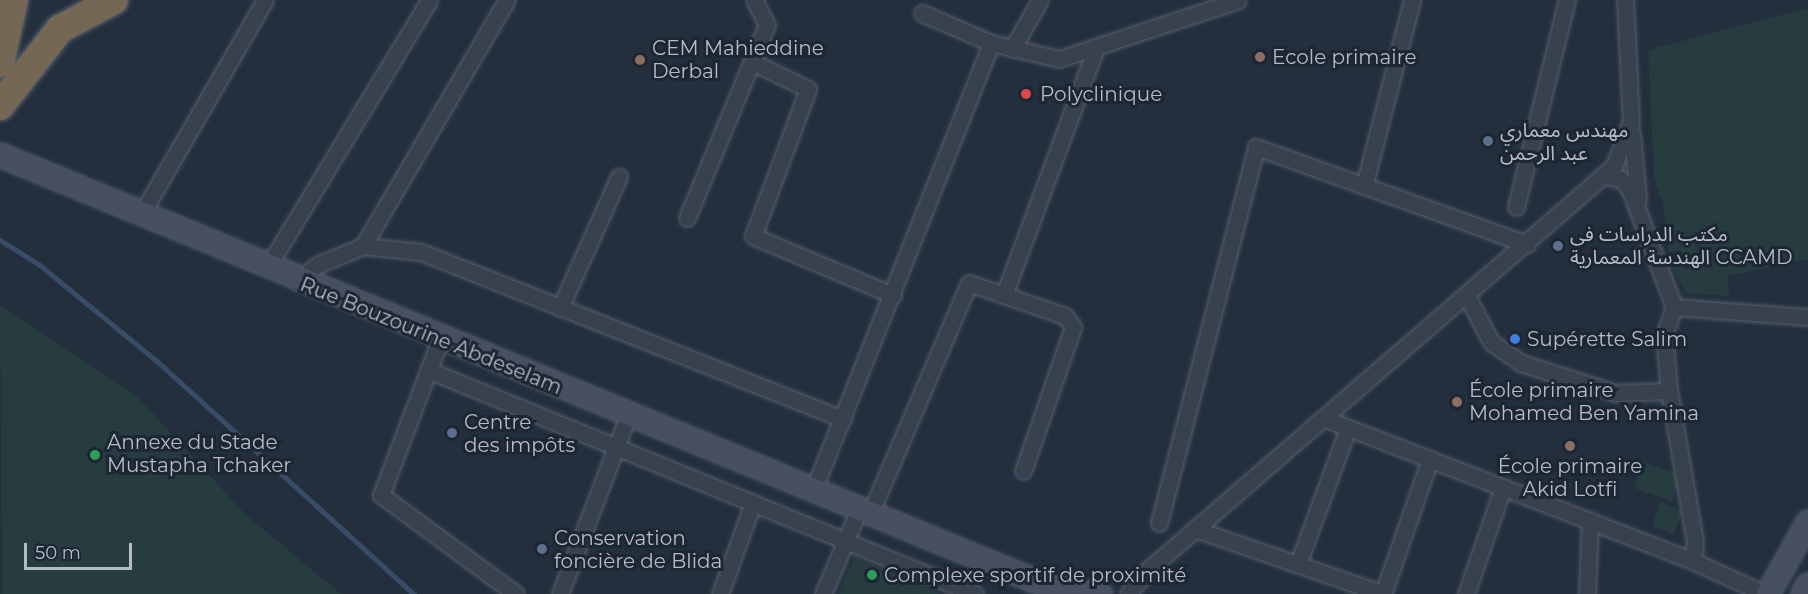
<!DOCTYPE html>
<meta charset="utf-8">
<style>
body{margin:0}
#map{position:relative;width:1808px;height:594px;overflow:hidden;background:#242f3e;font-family:Montserrat,"Noto Sans Arabic",sans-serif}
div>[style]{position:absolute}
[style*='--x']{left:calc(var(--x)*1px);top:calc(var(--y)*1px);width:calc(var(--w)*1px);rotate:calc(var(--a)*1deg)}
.green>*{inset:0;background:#263c3f}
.stream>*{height:4.5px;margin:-2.25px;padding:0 2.25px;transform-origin:2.25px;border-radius:2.25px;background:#394c67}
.roads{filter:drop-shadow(0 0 2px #565f6c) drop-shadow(0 0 2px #565f6c)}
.street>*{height:15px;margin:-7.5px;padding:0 7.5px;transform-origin:7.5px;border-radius:7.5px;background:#38414e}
.secondary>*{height:22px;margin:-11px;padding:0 11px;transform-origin:11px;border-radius:11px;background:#465061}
.highway>*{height:28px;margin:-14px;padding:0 14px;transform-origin:14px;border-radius:14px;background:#746855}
.dots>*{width:16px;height:16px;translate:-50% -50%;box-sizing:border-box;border:3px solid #1d2633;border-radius:50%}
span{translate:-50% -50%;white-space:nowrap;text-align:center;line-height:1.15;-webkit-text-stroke:6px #1d2633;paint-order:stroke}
.poi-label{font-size:20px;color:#b4bcc9}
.left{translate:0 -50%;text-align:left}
.street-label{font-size:20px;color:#b4bcc9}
.scale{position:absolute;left:24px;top:543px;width:108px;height:27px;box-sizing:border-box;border:3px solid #b4bcc9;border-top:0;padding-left:8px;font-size:18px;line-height:21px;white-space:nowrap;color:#b4bcc9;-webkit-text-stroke:4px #1d2633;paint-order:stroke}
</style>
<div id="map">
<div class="green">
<div style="clip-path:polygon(1808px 8px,1808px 259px,1728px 276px,1729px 296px,1686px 293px,1670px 265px,1663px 203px,1654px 178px,1648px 50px)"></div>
<div style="clip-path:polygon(0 305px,137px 396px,244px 513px,341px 594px,2px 594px)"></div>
<div style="clip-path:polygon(1643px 462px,1681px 475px,1672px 501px,1634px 488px)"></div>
<div style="clip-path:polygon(1660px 502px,1683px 510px,1674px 534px,1652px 526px)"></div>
<div style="clip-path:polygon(855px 556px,941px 594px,838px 594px)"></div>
</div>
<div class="stream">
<div style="--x:0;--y:240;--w:47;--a:32"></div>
<div style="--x:40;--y:265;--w:151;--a:39.4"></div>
<div style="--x:157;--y:361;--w:347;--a:42.2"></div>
</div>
<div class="roads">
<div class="street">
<div style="--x:922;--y:13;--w:75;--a:23.5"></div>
<div style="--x:991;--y:43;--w:70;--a:13.2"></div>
<div style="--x:1059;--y:59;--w:188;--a:-18.2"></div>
<div style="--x:1012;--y:49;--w:56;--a:-60.3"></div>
<div style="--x:752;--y:62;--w:62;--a:25.7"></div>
<div style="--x:808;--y:89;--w:157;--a:110.5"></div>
<div style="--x:753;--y:236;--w:152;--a:22.9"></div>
<div style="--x:1632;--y:134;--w:66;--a:84.8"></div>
<div style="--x:1605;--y:176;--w:16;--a:11"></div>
<div style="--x:1621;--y:179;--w:14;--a:51"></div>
<div style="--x:1630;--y:190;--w:125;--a:69.4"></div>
<div style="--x:1674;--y:307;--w:134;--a:4.3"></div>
<div style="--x:1364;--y:186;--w:192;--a:-75.5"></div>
<div style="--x:1516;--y:207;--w:213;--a:-76.2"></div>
<div style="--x:142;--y:213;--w:246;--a:-60"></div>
<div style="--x:687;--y:218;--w:209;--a:-67.5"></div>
<div style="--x:767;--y:25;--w:28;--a:-117"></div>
<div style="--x:363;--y:246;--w:58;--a:5.9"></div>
<div style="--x:421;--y:252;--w:454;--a:21.6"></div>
<div style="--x:267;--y:268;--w:313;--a:-58.8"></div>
<div style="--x:297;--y:282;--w:26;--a:-40"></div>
<div style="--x:317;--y:265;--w:50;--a:-22.4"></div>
<div style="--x:363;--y:246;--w:285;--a:-59.7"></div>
<div style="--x:1004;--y:295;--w:261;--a:-69.6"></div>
<div style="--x:1467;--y:296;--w:52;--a:62.4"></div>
<div style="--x:1491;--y:342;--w:37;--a:35"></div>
<div style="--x:1521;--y:363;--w:100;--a:17.5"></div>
<div style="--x:1616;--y:393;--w:53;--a:-2.2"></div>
<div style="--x:1669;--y:391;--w:56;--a:-95.1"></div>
<div style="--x:1664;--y:335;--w:30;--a:-70"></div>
<div style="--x:560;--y:308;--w:144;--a:-65.8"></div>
<div style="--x:440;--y:340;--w:166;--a:110.8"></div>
<div style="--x:381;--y:495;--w:167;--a:36.3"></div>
<div style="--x:428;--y:370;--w:591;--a:22.27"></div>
<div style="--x:1669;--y:391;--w:153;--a:80.2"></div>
<div style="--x:1695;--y:542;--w:19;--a:96"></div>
<div style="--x:1323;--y:418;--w:397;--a:21.1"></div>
<div style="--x:1693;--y:561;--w:79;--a:24.6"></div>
<div style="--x:813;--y:491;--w:482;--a:-68.3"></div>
<div style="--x:870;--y:514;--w:251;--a:-66.8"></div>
<div style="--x:969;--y:283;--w:102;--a:19"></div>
<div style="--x:1065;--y:316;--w:14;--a:54"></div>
<div style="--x:1073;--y:327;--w:152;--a:109.1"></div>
<div style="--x:1159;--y:523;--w:388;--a:-75.5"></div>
<div style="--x:1256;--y:147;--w:288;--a:19.7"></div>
<div style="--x:1195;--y:529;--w:200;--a:19"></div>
<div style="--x:1298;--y:564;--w:145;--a:-69.8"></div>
<div style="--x:560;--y:594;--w:191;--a:-69.1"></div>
<div style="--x:720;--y:594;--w:97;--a:-70.1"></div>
<div style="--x:823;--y:594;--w:92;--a:-67"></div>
<div style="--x:1128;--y:594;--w:33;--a:-50"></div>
<div style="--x:1149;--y:569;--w:615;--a:-40.91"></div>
<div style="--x:1614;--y:166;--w:47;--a:-68.9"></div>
<div style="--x:1631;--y:122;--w:122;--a:-92.8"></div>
<div style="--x:1383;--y:594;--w:143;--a:-70.8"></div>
<div style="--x:1466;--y:594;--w:113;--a:-70.9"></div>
<div style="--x:1587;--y:594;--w:74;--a:-87.7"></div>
</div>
<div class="secondary">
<div style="--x:0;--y:155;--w:1132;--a:22.37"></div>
<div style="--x:1047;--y:586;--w:54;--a:8.6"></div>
<div style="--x:1768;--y:594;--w:82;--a:-60.9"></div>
<div style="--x:1803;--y:594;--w:10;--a:-61"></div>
</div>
<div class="highway">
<div style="--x:0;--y:63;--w:65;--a:-77.5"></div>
<div style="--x:0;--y:106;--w:98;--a:-52.1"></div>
<div style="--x:60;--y:29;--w:61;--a:-28.2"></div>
</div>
</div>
<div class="dots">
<div style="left:1260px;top:57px;background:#8d6e63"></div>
<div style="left:640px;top:60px;background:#8d6e63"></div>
<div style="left:1026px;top:94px;background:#e0444e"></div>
<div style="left:1488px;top:141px;background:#5c6f8a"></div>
<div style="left:1558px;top:246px;background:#5c6f8a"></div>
<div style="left:1515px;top:339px;background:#3f7fe0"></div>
<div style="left:1457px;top:402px;background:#8d6e63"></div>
<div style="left:452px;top:433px;background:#5c6f8a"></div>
<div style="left:1570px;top:446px;background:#8d6e63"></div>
<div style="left:95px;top:455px;background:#2e9e5b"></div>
<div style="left:542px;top:549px;background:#5c6f8a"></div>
<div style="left:872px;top:575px;background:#2e9e5b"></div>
</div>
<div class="poi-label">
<span class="left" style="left:652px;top:60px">CEM Mahieddine<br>Derbal</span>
<span class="left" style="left:1272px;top:57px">Ecole primaire</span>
<span class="left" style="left:1040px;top:94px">Polyclinique</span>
<span class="left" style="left:1500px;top:142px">مهندس معماري<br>عبد الرحمن</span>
<span class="left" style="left:1570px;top:246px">مكتب الدراسات في<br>الهندسة المعمارية CCAMD</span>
<span class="left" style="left:1527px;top:339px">Supérette Salim</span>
<span class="left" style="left:1469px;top:402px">École primaire<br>Mohamed Ben Yamina</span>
<span class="left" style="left:464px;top:434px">Centre<br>des impôts</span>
<span class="left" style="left:107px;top:454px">Annexe du Stade<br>Mustapha Tchaker</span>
<span style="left:1570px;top:478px">École primaire<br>Akid Lotfi</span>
<span class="left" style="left:554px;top:550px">Conservation<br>foncière de Blida</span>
<span class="left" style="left:884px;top:575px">Complexe sportif de proximité</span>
</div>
<div class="street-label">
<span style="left:431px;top:336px;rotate:22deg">Rue Bouzourine Abdeselam</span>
</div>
<div class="scale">50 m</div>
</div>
